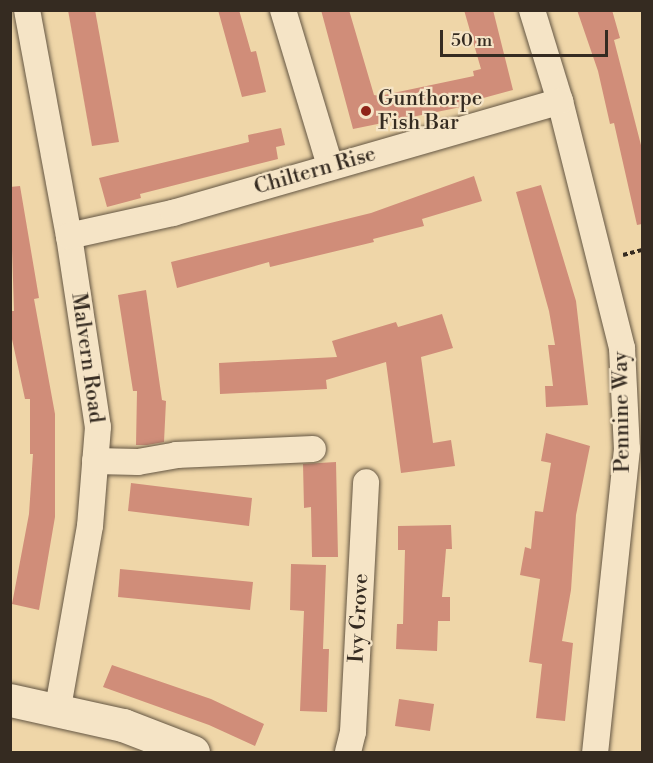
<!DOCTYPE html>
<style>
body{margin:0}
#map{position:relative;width:653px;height:763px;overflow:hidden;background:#efd6a8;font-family:"Libre Bodoni",serif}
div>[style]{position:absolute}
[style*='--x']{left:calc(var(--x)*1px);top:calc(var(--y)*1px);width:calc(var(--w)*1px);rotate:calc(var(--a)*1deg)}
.building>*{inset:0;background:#d08d79}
.path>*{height:4px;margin-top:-2px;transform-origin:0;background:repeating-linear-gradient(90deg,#352b21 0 4.5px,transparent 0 7.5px)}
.roads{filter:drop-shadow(0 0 2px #645643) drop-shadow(0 0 2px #645643)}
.minor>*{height:26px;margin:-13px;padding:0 13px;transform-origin:13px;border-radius:13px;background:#f5e4c6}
.tertiary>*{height:33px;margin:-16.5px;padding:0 16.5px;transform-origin:16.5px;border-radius:16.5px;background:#f5e4c6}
.dots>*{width:16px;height:16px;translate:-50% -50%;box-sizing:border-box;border:3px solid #f5e4c6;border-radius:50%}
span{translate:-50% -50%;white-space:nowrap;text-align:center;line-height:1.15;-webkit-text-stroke:4.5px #f5e4c6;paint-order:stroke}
.poi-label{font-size:21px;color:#352b21}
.left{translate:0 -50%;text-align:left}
.street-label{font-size:21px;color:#352b21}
.frame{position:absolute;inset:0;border:12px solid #352b21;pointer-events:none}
.scale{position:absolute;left:440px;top:30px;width:168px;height:27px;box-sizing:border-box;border:3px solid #352b21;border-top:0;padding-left:8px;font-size:18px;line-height:21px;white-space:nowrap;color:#352b21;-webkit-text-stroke:4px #f5e4c6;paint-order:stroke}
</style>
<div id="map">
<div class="building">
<div style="clip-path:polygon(68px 10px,95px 10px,119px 142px,92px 146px)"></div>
<div style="clip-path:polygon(218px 10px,239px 10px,251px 52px,256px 51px,266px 92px,242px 97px)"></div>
<div style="clip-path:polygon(321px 10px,349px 10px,374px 95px,379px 96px,474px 76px,473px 71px,481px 69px,464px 10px,493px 10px,513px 90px,465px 103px,466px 106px,353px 129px)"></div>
<div style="clip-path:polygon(577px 10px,612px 10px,620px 38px,614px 40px,642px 149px,642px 224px,637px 225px,614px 123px,610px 124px,598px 71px)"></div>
<div style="clip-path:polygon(281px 128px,285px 145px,276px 147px,278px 159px,140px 194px,141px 198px,107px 207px,99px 178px,249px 142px,248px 135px)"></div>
<div style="clip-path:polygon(474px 176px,482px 201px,422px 219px,424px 226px,373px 239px,374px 242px,270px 267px,269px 262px,177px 288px,171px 262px,371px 213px)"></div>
<div style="clip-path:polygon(541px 185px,576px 301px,588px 405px,546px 407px,545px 386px,553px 386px,548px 345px,555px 345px,549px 311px,516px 192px)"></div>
<div style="clip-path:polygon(20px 186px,39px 298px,34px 299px,55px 414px,55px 517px,39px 610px,12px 604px,29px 514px,33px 454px,30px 454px,30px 399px,25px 399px,10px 330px,10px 311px,14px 311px,10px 187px)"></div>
<div style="clip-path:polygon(146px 290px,162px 400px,166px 401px,164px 442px,147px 445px,136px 445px,137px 391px,133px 391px,118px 295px)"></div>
<div style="clip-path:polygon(442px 314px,453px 348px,421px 357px,433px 443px,451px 440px,455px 466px,401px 473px,386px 362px,326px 380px,327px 389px,220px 394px,219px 363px,337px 357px,332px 341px,396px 322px,398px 327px)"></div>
<div style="clip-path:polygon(546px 433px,590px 446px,576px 515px,571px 590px,562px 641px,573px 643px,565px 721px,536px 718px,542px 664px,529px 662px,540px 579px,520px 575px,525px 547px,531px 549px,535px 511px,543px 512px,551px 463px,541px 461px)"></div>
<div style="clip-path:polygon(336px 462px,338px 557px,312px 557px,311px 507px,304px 508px,303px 464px)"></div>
<div style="clip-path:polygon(131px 483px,252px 498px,249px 526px,128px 511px)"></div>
<div style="clip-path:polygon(451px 525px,452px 549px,446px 549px,442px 597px,450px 597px,450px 621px,438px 621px,437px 651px,396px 649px,397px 624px,403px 624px,405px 550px,398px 550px,398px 526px)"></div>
<div style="clip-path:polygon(291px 564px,326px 565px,323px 649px,329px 649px,327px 712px,300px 711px,304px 611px,290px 610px)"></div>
<div style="clip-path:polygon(120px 569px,253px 582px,250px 610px,118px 597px)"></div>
<div style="clip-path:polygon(112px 665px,211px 699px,264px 724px,255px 746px,209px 725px,103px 687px)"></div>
<div style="clip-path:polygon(399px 699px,434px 704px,430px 731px,395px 726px)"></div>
</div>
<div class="path">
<div style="--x:623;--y:255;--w:20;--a:-15"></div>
</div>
<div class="roads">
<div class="minor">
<div style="--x:27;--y:10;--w:230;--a:79.5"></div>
<div style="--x:69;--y:236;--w:193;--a:81.4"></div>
<div style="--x:98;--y:427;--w:99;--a:94.6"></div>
<div style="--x:90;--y:526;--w:185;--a:100"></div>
<div style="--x:283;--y:10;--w:163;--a:73.2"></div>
<div style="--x:532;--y:10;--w:95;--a:72.9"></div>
<div style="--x:560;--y:101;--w:255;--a:75.9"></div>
<div style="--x:622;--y:348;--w:101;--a:87.2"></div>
<div style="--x:627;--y:449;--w:305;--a:96"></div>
<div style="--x:69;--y:236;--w:107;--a:-12.5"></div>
<div style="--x:173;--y:213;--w:403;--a:-16.1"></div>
<div style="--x:95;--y:461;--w:43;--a:1.3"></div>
<div style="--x:138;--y:462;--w:39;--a:-10"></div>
<div style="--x:176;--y:455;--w:137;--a:-2.5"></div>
<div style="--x:348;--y:752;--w:21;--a:-76"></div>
<div style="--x:353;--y:732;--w:250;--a:-87"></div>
</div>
<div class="tertiary">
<div style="--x:10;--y:700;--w:116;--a:12.5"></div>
<div style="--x:123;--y:725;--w:75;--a:21.1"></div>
</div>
</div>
<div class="dots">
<div style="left:366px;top:111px;background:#8f2418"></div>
</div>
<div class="poi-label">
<span class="left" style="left:378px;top:111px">Gunthorpe<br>Fish Bar</span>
</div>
<div class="street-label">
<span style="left:315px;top:171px;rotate:-16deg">Chiltern Rise</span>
<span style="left:87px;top:358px;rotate:82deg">Malvern Road</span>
<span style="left:622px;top:412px;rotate:-91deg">Pennine Way</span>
<span style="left:359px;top:618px;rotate:-87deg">Ivy Grove</span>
</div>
<div class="frame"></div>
<div class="scale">50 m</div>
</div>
